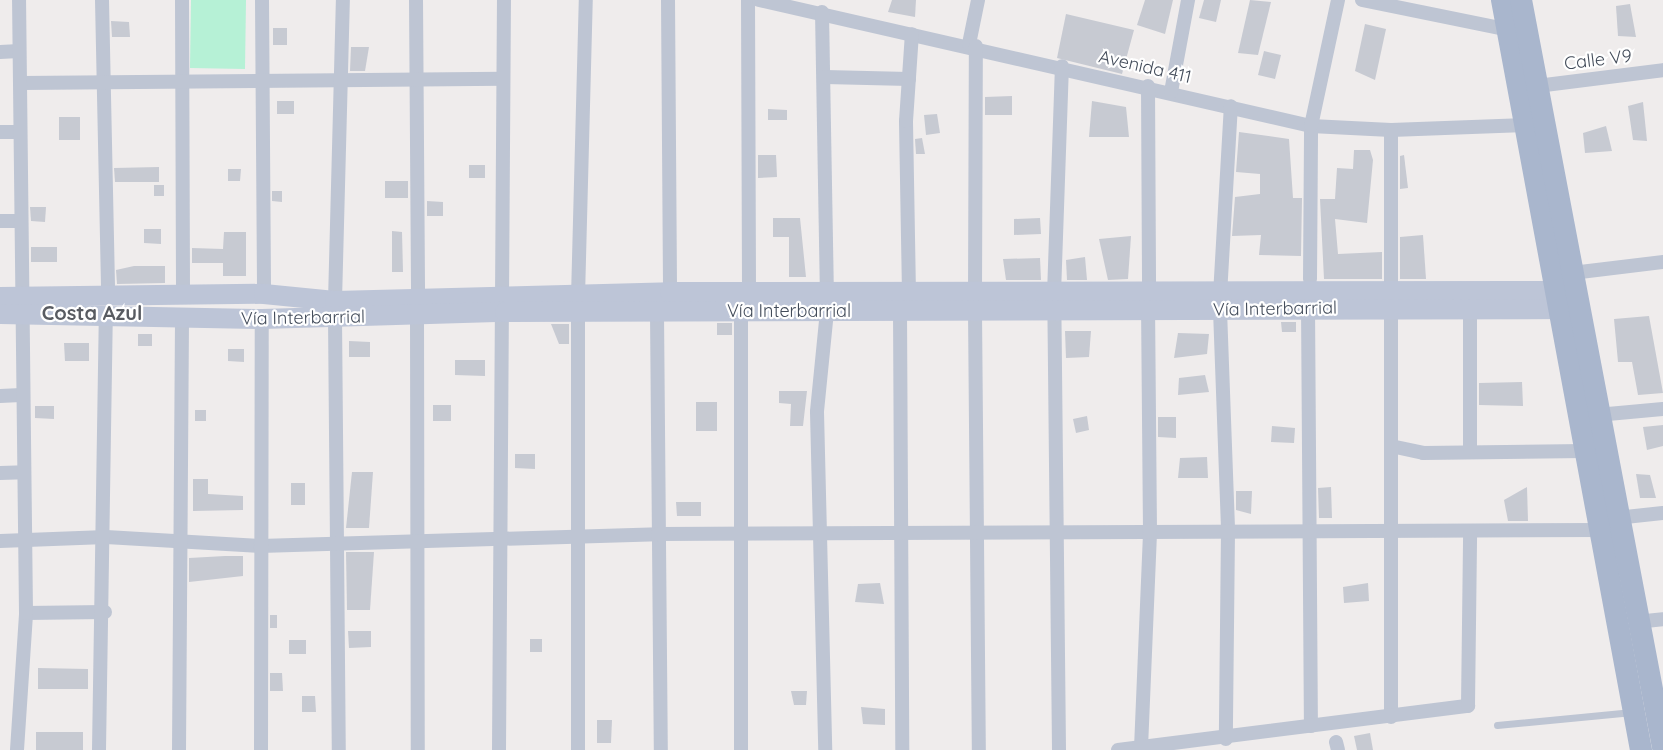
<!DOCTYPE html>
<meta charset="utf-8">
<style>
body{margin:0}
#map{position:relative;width:1663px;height:750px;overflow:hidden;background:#efecec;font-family:Quicksand,sans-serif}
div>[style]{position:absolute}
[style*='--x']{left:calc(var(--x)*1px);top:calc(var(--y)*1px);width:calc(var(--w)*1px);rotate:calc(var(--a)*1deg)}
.green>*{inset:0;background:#b6f1d6}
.building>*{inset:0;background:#c7cad2}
.service>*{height:7px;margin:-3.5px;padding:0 3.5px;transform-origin:3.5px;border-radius:3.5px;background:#bec5d3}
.minor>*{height:14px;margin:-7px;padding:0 7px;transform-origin:7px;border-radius:7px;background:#bec5d3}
.secondary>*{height:20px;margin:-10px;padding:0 10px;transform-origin:10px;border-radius:10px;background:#bdc5d7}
.primary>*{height:22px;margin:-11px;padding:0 11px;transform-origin:11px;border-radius:11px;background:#a9b6cd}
span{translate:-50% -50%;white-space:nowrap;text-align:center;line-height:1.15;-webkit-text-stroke:4.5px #fff;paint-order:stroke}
.street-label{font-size:18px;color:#434c5a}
.neighbourhood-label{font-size:20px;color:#585b61;font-weight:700}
</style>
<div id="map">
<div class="green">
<div style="clip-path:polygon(191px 0,246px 0,245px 69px,190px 68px)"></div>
</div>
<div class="building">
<div style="clip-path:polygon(892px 0,916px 0,915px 17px,888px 12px)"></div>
<div style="clip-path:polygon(1145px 0,1173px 0,1165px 34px,1137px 25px)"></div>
<div style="clip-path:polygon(1204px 0,1221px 0,1216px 22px,1199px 18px)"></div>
<div style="clip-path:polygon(1250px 0,1271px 2px,1258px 55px,1238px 53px)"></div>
<div style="clip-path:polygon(1630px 4px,1636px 37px,1618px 36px,1616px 6px)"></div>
<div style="clip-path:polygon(1066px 14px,1134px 30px,1122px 74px,1057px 58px)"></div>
<div style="clip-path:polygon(111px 21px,129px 22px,130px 37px,112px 37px)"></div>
<div style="clip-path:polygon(1365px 24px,1386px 29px,1375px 80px,1355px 71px)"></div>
<div style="clip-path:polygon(273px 28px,287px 28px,287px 45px,273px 45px)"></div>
<div style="clip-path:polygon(351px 47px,369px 47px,365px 71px,350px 71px)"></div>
<div style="clip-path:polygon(1264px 51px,1281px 55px,1275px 79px,1258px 75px)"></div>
<div style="clip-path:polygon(1012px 96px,1012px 115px,985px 115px,985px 97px)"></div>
<div style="clip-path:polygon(277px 101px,294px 101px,294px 114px,277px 114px)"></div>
<div style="clip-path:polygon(1092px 101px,1126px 107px,1129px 137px,1089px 137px)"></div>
<div style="clip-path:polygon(1643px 102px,1647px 141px,1633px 140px,1628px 106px)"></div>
<div style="clip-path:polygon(768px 109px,787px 110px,787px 120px,768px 120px)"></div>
<div style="clip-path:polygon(937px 114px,940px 133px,926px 135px,924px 115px)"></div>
<div style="clip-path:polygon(59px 117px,80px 117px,80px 140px,59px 140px)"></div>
<div style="clip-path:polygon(1606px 126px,1612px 151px,1585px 153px,1583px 133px)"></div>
<div style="clip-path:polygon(1239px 132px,1289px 139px,1293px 198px,1302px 198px,1301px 256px,1259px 255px,1261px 235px,1232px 236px,1235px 197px,1260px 194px,1260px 174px,1236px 172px)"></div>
<div style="clip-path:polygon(922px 138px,925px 154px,916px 154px,915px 139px)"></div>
<div style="clip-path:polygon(1354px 150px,1370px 150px,1373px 160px,1367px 223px,1335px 219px,1338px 254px,1382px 252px,1382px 279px,1324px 279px,1320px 199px,1335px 199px,1337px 168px,1353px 169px)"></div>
<div style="clip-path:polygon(758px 155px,776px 155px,777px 177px,758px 178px)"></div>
<div style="clip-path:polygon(1404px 155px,1408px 188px,1400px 189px,1400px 156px)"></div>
<div style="clip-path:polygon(469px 165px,485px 165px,485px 178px,469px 178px)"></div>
<div style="clip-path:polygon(159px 167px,159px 182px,115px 182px,114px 168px)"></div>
<div style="clip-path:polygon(228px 169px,241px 169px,240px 181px,228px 181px)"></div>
<div style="clip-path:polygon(385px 181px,408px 181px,408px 198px,385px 198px)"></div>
<div style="clip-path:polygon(154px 185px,164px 185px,164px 196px,154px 196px)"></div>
<div style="clip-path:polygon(272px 191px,282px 191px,282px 202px,272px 201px)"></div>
<div style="clip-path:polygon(427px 201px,443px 202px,443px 216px,427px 216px)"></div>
<div style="clip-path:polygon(30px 207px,46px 207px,45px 222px,31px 221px)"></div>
<div style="clip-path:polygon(773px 218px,800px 218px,806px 277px,789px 277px,789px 237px,773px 237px)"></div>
<div style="clip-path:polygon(1040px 218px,1041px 234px,1014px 235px,1014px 219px)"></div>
<div style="clip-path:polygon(144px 229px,161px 229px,161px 244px,144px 243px)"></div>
<div style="clip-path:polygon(392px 231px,402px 232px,403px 272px,392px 272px)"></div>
<div style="clip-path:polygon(224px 232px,246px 232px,246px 276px,223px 276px,223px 263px,192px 263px,192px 248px,223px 249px)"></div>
<div style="clip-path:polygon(1423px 235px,1426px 279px,1400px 279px,1400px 237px)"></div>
<div style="clip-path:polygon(1131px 236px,1128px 279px,1108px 280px,1099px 239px)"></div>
<div style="clip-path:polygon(31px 247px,57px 247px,57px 262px,31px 262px)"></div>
<div style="clip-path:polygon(1085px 257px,1087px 280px,1067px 280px,1066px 260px)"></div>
<div style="clip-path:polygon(1040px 258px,1041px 280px,1006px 280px,1003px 259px)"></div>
<div style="clip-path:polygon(134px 266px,165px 266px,165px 283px,117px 284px,116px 270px)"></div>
<div style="clip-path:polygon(1649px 316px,1663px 393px,1638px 395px,1632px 362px,1618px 362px,1614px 319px)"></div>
<div style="clip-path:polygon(1281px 322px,1296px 322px,1296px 332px,1282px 332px)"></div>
<div style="clip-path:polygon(717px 323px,732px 323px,732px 335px,717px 335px)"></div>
<div style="clip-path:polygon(551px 324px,569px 324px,569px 344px,559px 344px)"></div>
<div style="clip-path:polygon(1065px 331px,1091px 331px,1089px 357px,1066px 358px)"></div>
<div style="clip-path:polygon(1178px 333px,1209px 334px,1207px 354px,1174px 358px)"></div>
<div style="clip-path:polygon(138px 334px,152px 334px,152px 346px,138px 346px)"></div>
<div style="clip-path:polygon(349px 341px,370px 342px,370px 357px,349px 357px)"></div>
<div style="clip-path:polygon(64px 343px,89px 343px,89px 361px,65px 361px)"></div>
<div style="clip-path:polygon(228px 349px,244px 349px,244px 362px,228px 361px)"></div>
<div style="clip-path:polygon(455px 360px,485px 360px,485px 376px,455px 375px)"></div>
<div style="clip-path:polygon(1205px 375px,1209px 392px,1178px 395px,1179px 378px)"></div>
<div style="clip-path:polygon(1522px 382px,1523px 406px,1479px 405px,1479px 383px)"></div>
<div style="clip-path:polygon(779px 391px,807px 391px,803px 426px,790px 426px,791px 404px,779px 403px)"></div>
<div style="clip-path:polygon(696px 402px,717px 402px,717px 431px,696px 431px)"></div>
<div style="clip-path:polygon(433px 405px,451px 405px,451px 421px,433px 421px)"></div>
<div style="clip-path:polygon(35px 406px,54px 406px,54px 419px,35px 418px)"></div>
<div style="clip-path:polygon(195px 410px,206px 410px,206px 421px,195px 421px)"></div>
<div style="clip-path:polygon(1087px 416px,1089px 430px,1076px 433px,1073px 419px)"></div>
<div style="clip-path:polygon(1158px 417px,1176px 417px,1176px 438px,1158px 437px)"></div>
<div style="clip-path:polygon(1663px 425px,1663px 446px,1647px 450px,1643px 427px)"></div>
<div style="clip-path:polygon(1272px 426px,1295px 428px,1294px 443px,1271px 442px)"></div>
<div style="clip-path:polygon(515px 454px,535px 454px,535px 469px,515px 468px)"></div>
<div style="clip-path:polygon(1207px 457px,1208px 478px,1178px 478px,1180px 458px)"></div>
<div style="clip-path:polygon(352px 472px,373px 472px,369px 528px,346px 528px)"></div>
<div style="clip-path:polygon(1636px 474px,1650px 475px,1656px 498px,1640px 498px)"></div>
<div style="clip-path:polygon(193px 479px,208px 479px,208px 494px,243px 496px,243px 510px,193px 511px)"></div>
<div style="clip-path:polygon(291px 483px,305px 483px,305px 505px,291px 505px)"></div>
<div style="clip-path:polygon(1331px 487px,1332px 518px,1319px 518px,1318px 488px)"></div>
<div style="clip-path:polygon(1527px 487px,1528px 521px,1508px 521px,1504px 500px)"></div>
<div style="clip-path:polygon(1236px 491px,1252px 491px,1251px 514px,1236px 510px)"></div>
<div style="clip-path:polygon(676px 502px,701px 502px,701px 516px,677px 516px)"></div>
<div style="clip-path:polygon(346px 552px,374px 552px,370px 610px,347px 610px)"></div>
<div style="clip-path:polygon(225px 556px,243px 556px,243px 576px,189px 582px,189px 558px)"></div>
<div style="clip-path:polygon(880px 583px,884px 604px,855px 602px,858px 584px)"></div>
<div style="clip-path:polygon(1368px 583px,1369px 601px,1344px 603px,1343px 587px)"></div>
<div style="clip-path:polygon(270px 615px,277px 615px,277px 628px,270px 628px)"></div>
<div style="clip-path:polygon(348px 631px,371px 631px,371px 647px,349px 648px)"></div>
<div style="clip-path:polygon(530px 639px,542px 639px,542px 652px,530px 652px)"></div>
<div style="clip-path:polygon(289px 640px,306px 640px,306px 654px,289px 654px)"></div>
<div style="clip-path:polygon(38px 668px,88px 669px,88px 689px,38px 689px)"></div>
<div style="clip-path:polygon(270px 673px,282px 673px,283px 691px,270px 691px)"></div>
<div style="clip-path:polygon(791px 691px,807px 691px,806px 705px,794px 705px)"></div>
<div style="clip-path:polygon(302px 696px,315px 696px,316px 712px,302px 712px)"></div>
<div style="clip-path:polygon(861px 707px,885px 709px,885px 725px,863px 724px)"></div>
<div style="clip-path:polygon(597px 720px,612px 720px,611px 743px,597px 743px)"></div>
<div style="clip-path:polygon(36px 732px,83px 732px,83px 750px,36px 750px)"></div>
<div style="clip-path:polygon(1370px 733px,1373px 750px,1357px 750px,1354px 736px)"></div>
</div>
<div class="service">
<div style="--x:1497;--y:725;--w:136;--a:-5.5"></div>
</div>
<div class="minor">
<div style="--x:102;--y:0;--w:296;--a:88.8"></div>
<div style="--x:182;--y:0;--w:296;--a:89.8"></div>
<div style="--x:262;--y:0;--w:294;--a:89.6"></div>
<div style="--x:416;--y:0;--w:297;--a:89.6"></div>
<div style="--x:668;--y:0;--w:292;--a:89.6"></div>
<div style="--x:748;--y:0;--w:293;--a:89.8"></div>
<div style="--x:759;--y:0;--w:566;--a:12.86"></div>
<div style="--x:1311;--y:126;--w:80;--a:2.9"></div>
<div style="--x:1391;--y:130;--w:135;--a:-2.1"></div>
<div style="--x:1362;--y:0;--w:150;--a:11.5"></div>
<div style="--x:822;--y:12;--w:299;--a:89"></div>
<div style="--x:827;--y:311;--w:101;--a:95.7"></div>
<div style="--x:817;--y:412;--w:338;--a:88.6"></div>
<div style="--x:969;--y:44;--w:45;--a:-78.4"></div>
<div style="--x:0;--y:52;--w:19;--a:-3"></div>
<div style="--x:825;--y:77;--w:84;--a:1.4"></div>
<div style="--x:21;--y:83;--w:482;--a:-0.5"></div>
<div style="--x:1148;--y:86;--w:208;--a:89.7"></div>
<div style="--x:1537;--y:86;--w:127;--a:-7.2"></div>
<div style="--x:1171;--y:92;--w:94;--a:-79.5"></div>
<div style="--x:0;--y:132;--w:20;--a:0"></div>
<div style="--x:0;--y:221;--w:21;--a:0"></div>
<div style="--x:1572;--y:273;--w:92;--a:-6.9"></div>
<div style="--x:1310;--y:279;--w:153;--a:-89.6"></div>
<div style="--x:1311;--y:126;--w:129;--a:-77.9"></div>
<div style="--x:909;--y:294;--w:173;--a:-91"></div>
<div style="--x:906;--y:121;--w:87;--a:-86.1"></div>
<div style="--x:975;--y:295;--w:249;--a:-89.8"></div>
<div style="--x:1220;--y:295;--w:189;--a:-86.7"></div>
<div style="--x:578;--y:297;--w:297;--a:-88.5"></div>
<div style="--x:335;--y:301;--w:301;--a:-88.5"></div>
<div style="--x:1308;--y:306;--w:420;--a:89.6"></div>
<div style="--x:1220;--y:310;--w:221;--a:87.9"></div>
<div style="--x:1228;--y:531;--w:208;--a:90.6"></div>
<div style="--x:900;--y:311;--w:439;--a:89.7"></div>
<div style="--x:975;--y:311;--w:439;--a:89.5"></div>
<div style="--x:657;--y:313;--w:437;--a:89.5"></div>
<div style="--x:417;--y:316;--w:434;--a:89.9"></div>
<div style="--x:335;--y:317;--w:433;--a:89.5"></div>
<div style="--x:0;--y:396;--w:21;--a:-3"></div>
<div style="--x:1597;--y:415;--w:66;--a:-5.2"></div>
<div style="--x:1391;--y:446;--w:33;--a:12"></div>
<div style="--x:1423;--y:453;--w:161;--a:-0.7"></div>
<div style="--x:1470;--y:448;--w:141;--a:-90"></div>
<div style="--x:0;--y:473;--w:24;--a:-2"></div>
<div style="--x:1616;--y:518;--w:47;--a:-6.1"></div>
<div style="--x:0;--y:541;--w:106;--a:-2.2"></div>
<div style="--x:106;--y:537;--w:154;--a:3.3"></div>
<div style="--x:260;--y:546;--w:398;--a:-1.7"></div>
<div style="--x:658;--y:534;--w:942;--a:-0.24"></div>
<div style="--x:26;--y:613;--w:79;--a:-0.7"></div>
<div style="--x:1636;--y:622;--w:27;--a:-6"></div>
<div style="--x:1391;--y:717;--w:587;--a:-90"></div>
<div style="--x:1336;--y:742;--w:8;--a:76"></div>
<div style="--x:1141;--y:748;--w:216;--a:-87.6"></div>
<div style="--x:1150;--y:532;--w:224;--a:-90.5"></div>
<div style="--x:17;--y:750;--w:137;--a:-86.2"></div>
<div style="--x:26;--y:613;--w:613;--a:-90.65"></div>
<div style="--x:99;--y:750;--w:433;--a:-89.1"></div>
<div style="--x:179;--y:750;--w:432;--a:-89.6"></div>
<div style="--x:261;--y:750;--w:431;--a:-89.9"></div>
<div style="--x:499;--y:750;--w:750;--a:-89.62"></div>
<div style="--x:578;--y:750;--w:437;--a:-90"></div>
<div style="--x:741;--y:750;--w:438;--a:-90"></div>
<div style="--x:1059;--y:750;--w:456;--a:-90.6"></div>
<div style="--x:1054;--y:294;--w:228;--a:-88"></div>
<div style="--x:1118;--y:750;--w:353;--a:-7.2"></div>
<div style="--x:1468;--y:706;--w:173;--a:-89.3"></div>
</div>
<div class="secondary">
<div style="--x:0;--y:297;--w:264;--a:-0.7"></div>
<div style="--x:264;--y:294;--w:71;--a:5.6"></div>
<div style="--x:335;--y:301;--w:335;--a:-1.5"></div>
<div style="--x:670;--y:292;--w:902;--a:-0.06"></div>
<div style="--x:0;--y:314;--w:262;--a:1.1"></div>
<div style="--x:262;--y:319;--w:243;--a:-1.7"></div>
<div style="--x:505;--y:312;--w:1070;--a:-0.16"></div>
</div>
<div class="primary">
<div style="--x:1502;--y:0;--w:763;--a:79.5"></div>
<div style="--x:1521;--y:0;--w:760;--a:79.24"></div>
</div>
<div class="street-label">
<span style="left:1598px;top:60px;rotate:-7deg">Calle V9</span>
<span style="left:1145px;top:67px;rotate:13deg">Avenida 411</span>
<span style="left:1275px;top:309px;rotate:-1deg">Vía Interbarrial</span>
<span style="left:789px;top:311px">Vía Interbarrial</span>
<span style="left:303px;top:318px;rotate:-1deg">Vía Interbarrial</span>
</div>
<div class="neighbourhood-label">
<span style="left:92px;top:312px">Costa Azul</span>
</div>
</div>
